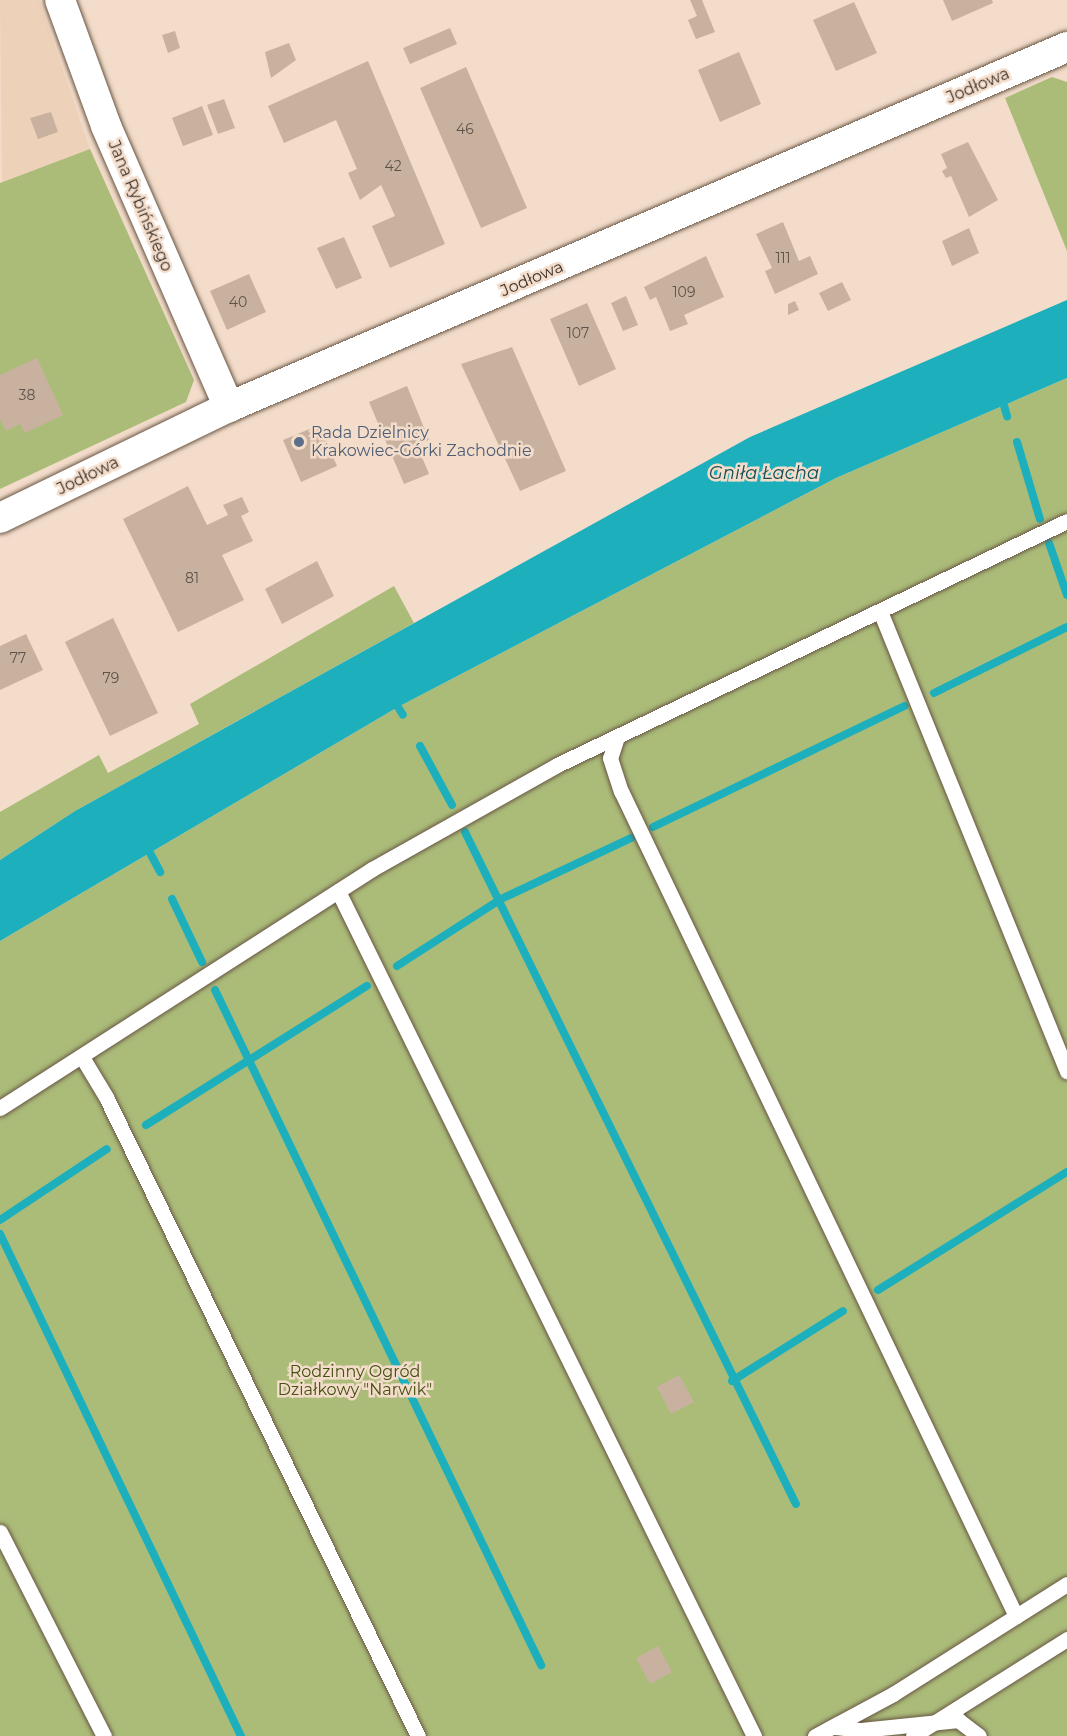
<!DOCTYPE html>
<meta charset="utf-8">
<style>
body{margin:0}
#map{position:relative;width:1067px;height:1736px;overflow:hidden;background:#f3dcca;font-family:Montserrat,sans-serif}
div>[style]{position:absolute}
[style*='--x']{left:calc(var(--x)*1px);top:calc(var(--y)*1px);width:calc(var(--w)*1px);rotate:calc(var(--a)*1deg)}
.built>*{inset:0;background:#eed1b9}
.green>*{inset:0;background:#abbc79}
.water>*{inset:0;background:#1db0bc}
.stream>*{height:8px;margin:-4px;padding:0 4px;transform-origin:4px;border-radius:4px;background:#1db0bc}
.building>*{inset:0;background:#c8b29f}
.roads{filter:drop-shadow(0 0 2px #695645) drop-shadow(0 0 2px #695645)}
.service>*{height:15px;margin:-7.5px;padding:0 7.5px;transform-origin:7.5px;border-radius:7.5px;background:#fff}
.minor>*{height:30px;margin:-15px;padding:0 15px;transform-origin:15px;border-radius:15px;background:#fff}
.dots>*{width:16px;height:16px;translate:-50% -50%;box-sizing:border-box;border:3px solid #f3dcca;border-radius:50%}
span{translate:-50% -50%;white-space:nowrap;text-align:center;line-height:1.15;-webkit-text-stroke:5px #f3dcca;paint-order:stroke}
.number-label{font-size:14px;color:#5f5349}
.number-label span{-webkit-text-stroke-width:0}
.street-label{font-size:16px;color:#3c332c}
.service-label{font-size:16px;color:#4e5e75}
.left{translate:0 -50%;text-align:left}
.park-label{font-size:16px;color:#455113}
.water-label{font-size:18px;color:#154d53;font-style:italic}
</style>
<div id="map">
<div class="built">
<div style="clip-path:polygon(0 0,39px 0,90px 149px,2px 182px)"></div>
</div>
<div class="green">
<div style="clip-path:polygon(1052px 77px,1067px 82px,1067px 251px,1005px 98px)"></div>
<div style="clip-path:polygon(90px 149px,194px 380px,186px 402px,0 489px,0 183px)"></div>
<div style="clip-path:polygon(1067px 378px,1067px 1736px,0 1736px,0 941px,398px 707px,836px 478px)"></div>
<div style="clip-path:polygon(394px 586px,414px 623px,75px 811px,0 860px,0 812px,99px 755px,108px 773px,199px 724px,190px 704px)"></div>
</div>
<div class="water">
<div style="clip-path:polygon(1067px 300px,1067px 378px,836px 478px,398px 707px,0 941px,0 860px,75px 811px,750px 437px)"></div>
</div>
<div class="stream">
<div style="--x:1003;--y:402;--w:15;--a:74"></div>
<div style="--x:1017;--y:442;--w:80;--a:73.4"></div>
<div style="--x:1049;--y:543;--w:55;--a:70.9"></div>
<div style="--x:934;--y:693;--w:148;--a:-26.4"></div>
<div style="--x:398;--y:707;--w:9;--a:58"></div>
<div style="--x:420;--y:746;--w:67;--a:61.5"></div>
<div style="--x:653;--y:827;--w:279;--a:-25.7"></div>
<div style="--x:465;--y:832;--w:749;--a:63.78"></div>
<div style="--x:149;--y:851;--w:24;--a:62"></div>
<div style="--x:172;--y:899;--w:70;--a:64.5"></div>
<div style="--x:397;--y:966;--w:124;--a:-32.8"></div>
<div style="--x:501;--y:899;--w:144;--a:-25.1"></div>
<div style="--x:215;--y:990;--w:750;--a:64.22"></div>
<div style="--x:146;--y:1125;--w:261;--a:-32.2"></div>
<div style="--x:0;--y:1220;--w:128;--a:-33.6"></div>
<div style="--x:0;--y:1234;--w:557;--a:64.36"></div>
<div style="--x:878;--y:1290;--w:223;--a:-32"></div>
<div style="--x:732;--y:1381;--w:131;--a:-32.2"></div>
</div>
<div class="building">
<div style="clip-path:polygon(690px 0,702px 0,715px 32px,696px 39px,688px 20px,697px 16px)"></div>
<div style="clip-path:polygon(943px 0,992px 0,993px 3px,952px 21px)"></div>
<div style="clip-path:polygon(854px 2px,877px 53px,836px 71px,813px 20px)"></div>
<div style="clip-path:polygon(450px 28px,457px 44px,410px 64px,403px 48px)"></div>
<div style="clip-path:polygon(175px 31px,180px 48px,168px 53px,162px 35px)"></div>
<div style="clip-path:polygon(289px 43px,296px 60px,271px 78px,265px 52px)"></div>
<div style="clip-path:polygon(739px 52px,761px 104px,720px 122px,698px 70px)"></div>
<div style="clip-path:polygon(368px 61px,445px 244px,390px 268px,372px 226px,395px 216px,381px 185px,360px 200px,348px 173px,357px 169px,336px 120px,284px 143px,268px 106px)"></div>
<div style="clip-path:polygon(466px 67px,527px 208px,481px 228px,420px 88px)"></div>
<div style="clip-path:polygon(224px 99px,235px 128px,218px 134px,207px 105px)"></div>
<div style="clip-path:polygon(202px 106px,213px 135px,183px 146px,172px 118px)"></div>
<div style="clip-path:polygon(51px 112px,58px 132px,38px 139px,30px 118px)"></div>
<div style="clip-path:polygon(968px 142px,998px 200px,969px 217px,951px 176px,946px 178px,942px 171px,947px 168px,941px 154px)"></div>
<div style="clip-path:polygon(783px 222px,799px 261px,810px 256px,818px 274px,775px 294px,765px 271px,772px 268px,756px 234px)"></div>
<div style="clip-path:polygon(969px 228px,979px 253px,952px 266px,942px 241px)"></div>
<div style="clip-path:polygon(344px 237px,362px 278px,336px 289px,317px 248px)"></div>
<div style="clip-path:polygon(706px 256px,724px 297px,684px 315px,688px 324px,670px 331px,656px 297px,650px 300px,644px 287px)"></div>
<div style="clip-path:polygon(249px 274px,266px 312px,227px 330px,210px 291px)"></div>
<div style="clip-path:polygon(842px 282px,851px 300px,828px 311px,819px 293px)"></div>
<div style="clip-path:polygon(626px 296px,638px 325px,623px 331px,611px 303px)"></div>
<div style="clip-path:polygon(795px 301px,799px 310px,788px 315px,788px 304px)"></div>
<div style="clip-path:polygon(587px 303px,616px 369px,579px 386px,550px 319px)"></div>
<div style="clip-path:polygon(512px 347px,566px 471px,520px 491px,461px 364px)"></div>
<div style="clip-path:polygon(37px 358px,63px 415px,25px 433px,20px 424px,6px 431px,0 419px,0 375px)"></div>
<div style="clip-path:polygon(407px 386px,429px 440px,417px 445px,429px 474px,404px 484px,369px 402px)"></div>
<div style="clip-path:polygon(319px 425px,337px 466px,301px 482px,283px 440px)"></div>
<div style="clip-path:polygon(188px 486px,207px 525px,228px 515px,223px 505px,242px 497px,249px 512px,241px 516px,253px 541px,222px 555px,244px 600px,178px 632px,123px 519px)"></div>
<div style="clip-path:polygon(317px 561px,334px 596px,282px 624px,265px 589px)"></div>
<div style="clip-path:polygon(113px 618px,158px 713px,110px 736px,65px 642px)"></div>
<div style="clip-path:polygon(26px 634px,43px 670px,0 690px,0 646px)"></div>
<div style="clip-path:polygon(679px 1375px,694px 1402px,671px 1414px,657px 1387px)"></div>
<div style="clip-path:polygon(658px 1646px,672px 1672px,650px 1684px,636px 1658px)"></div>
</div>
<div class="roads">
<div class="service">
<div style="--x:880;--y:611;--w:497;--a:67.9"></div>
<div style="--x:617;--y:737;--w:22;--a:108"></div>
<div style="--x:610;--y:758;--w:35;--a:72"></div>
<div style="--x:621;--y:791;--w:915;--a:64.42"></div>
<div style="--x:338;--y:891;--w:942;--a:63.79"></div>
<div style="--x:82;--y:1057;--w:47;--a:59"></div>
<div style="--x:106;--y:1097;--w:711;--a:63.98"></div>
<div style="--x:0;--y:1108;--w:442;--a:-32.7"></div>
<div style="--x:372;--y:869;--w:212;--a:-29.3"></div>
<div style="--x:557;--y:765;--w:565;--a:-25.57"></div>
<div style="--x:0;--y:1532;--w:229;--a:63"></div>
<div style="--x:835;--y:1727;--w:26;--a:7"></div>
<div style="--x:861;--y:1730;--w:98;--a:-5.9"></div>
<div style="--x:958;--y:1720;--w:26;--a:37"></div>
<div style="--x:815;--y:1736;--w:89;--a:-28.3"></div>
<div style="--x:893;--y:1694;--w:206;--a:-32.3"></div>
<div style="--x:913;--y:1736;--w:182;--a:-32.2"></div>
</div>
<div class="minor">
<div style="--x:60;--y:0;--w:134;--a:69.9"></div>
<div style="--x:106;--y:126;--w:307;--a:66.4"></div>
<div style="--x:0;--y:518;--w:254;--a:-25.9"></div>
<div style="--x:229;--y:407;--w:912;--a:-23.25"></div>
</div>
</div>
<div class="dots">
<div style="left:299px;top:442px;background:#5c6f8a"></div>
</div>
<div class="number-label">
<span style="left:465px;top:129px">46</span>
<span style="left:393px;top:166px">42</span>
<span style="left:783px;top:258px">111</span>
<span style="left:684px;top:292px">109</span>
<span style="left:238px;top:302px">40</span>
<span style="left:578px;top:333px">107</span>
<span style="left:27px;top:395px">38</span>
<span style="left:192px;top:578px">81</span>
<span style="left:18px;top:658px">77</span>
<span style="left:111px;top:678px">79</span>
</div>
<div class="street-label">
<span style="left:978px;top:86px;rotate:-23deg">Jodłowa</span>
<span style="left:140px;top:206px;rotate:67deg">Jana Rybińskiego</span>
<span style="left:532px;top:279px;rotate:-23deg">Jodłowa</span>
<span style="left:88px;top:476px;rotate:-26deg">Jodłowa</span>
</div>
<div class="service-label">
<span class="left" style="left:311px;top:442px">Rada Dzielnicy<br>Krakowiec-Górki Zachodnie</span>
</div>
<div class="park-label">
<span style="left:355px;top:1381px">Rodzinny Ogród<br>Działkowy "Narwik"</span>
</div>
<div class="water-label">
<span style="left:764px;top:473px">Gniła Łacha</span>
</div>
</div>
